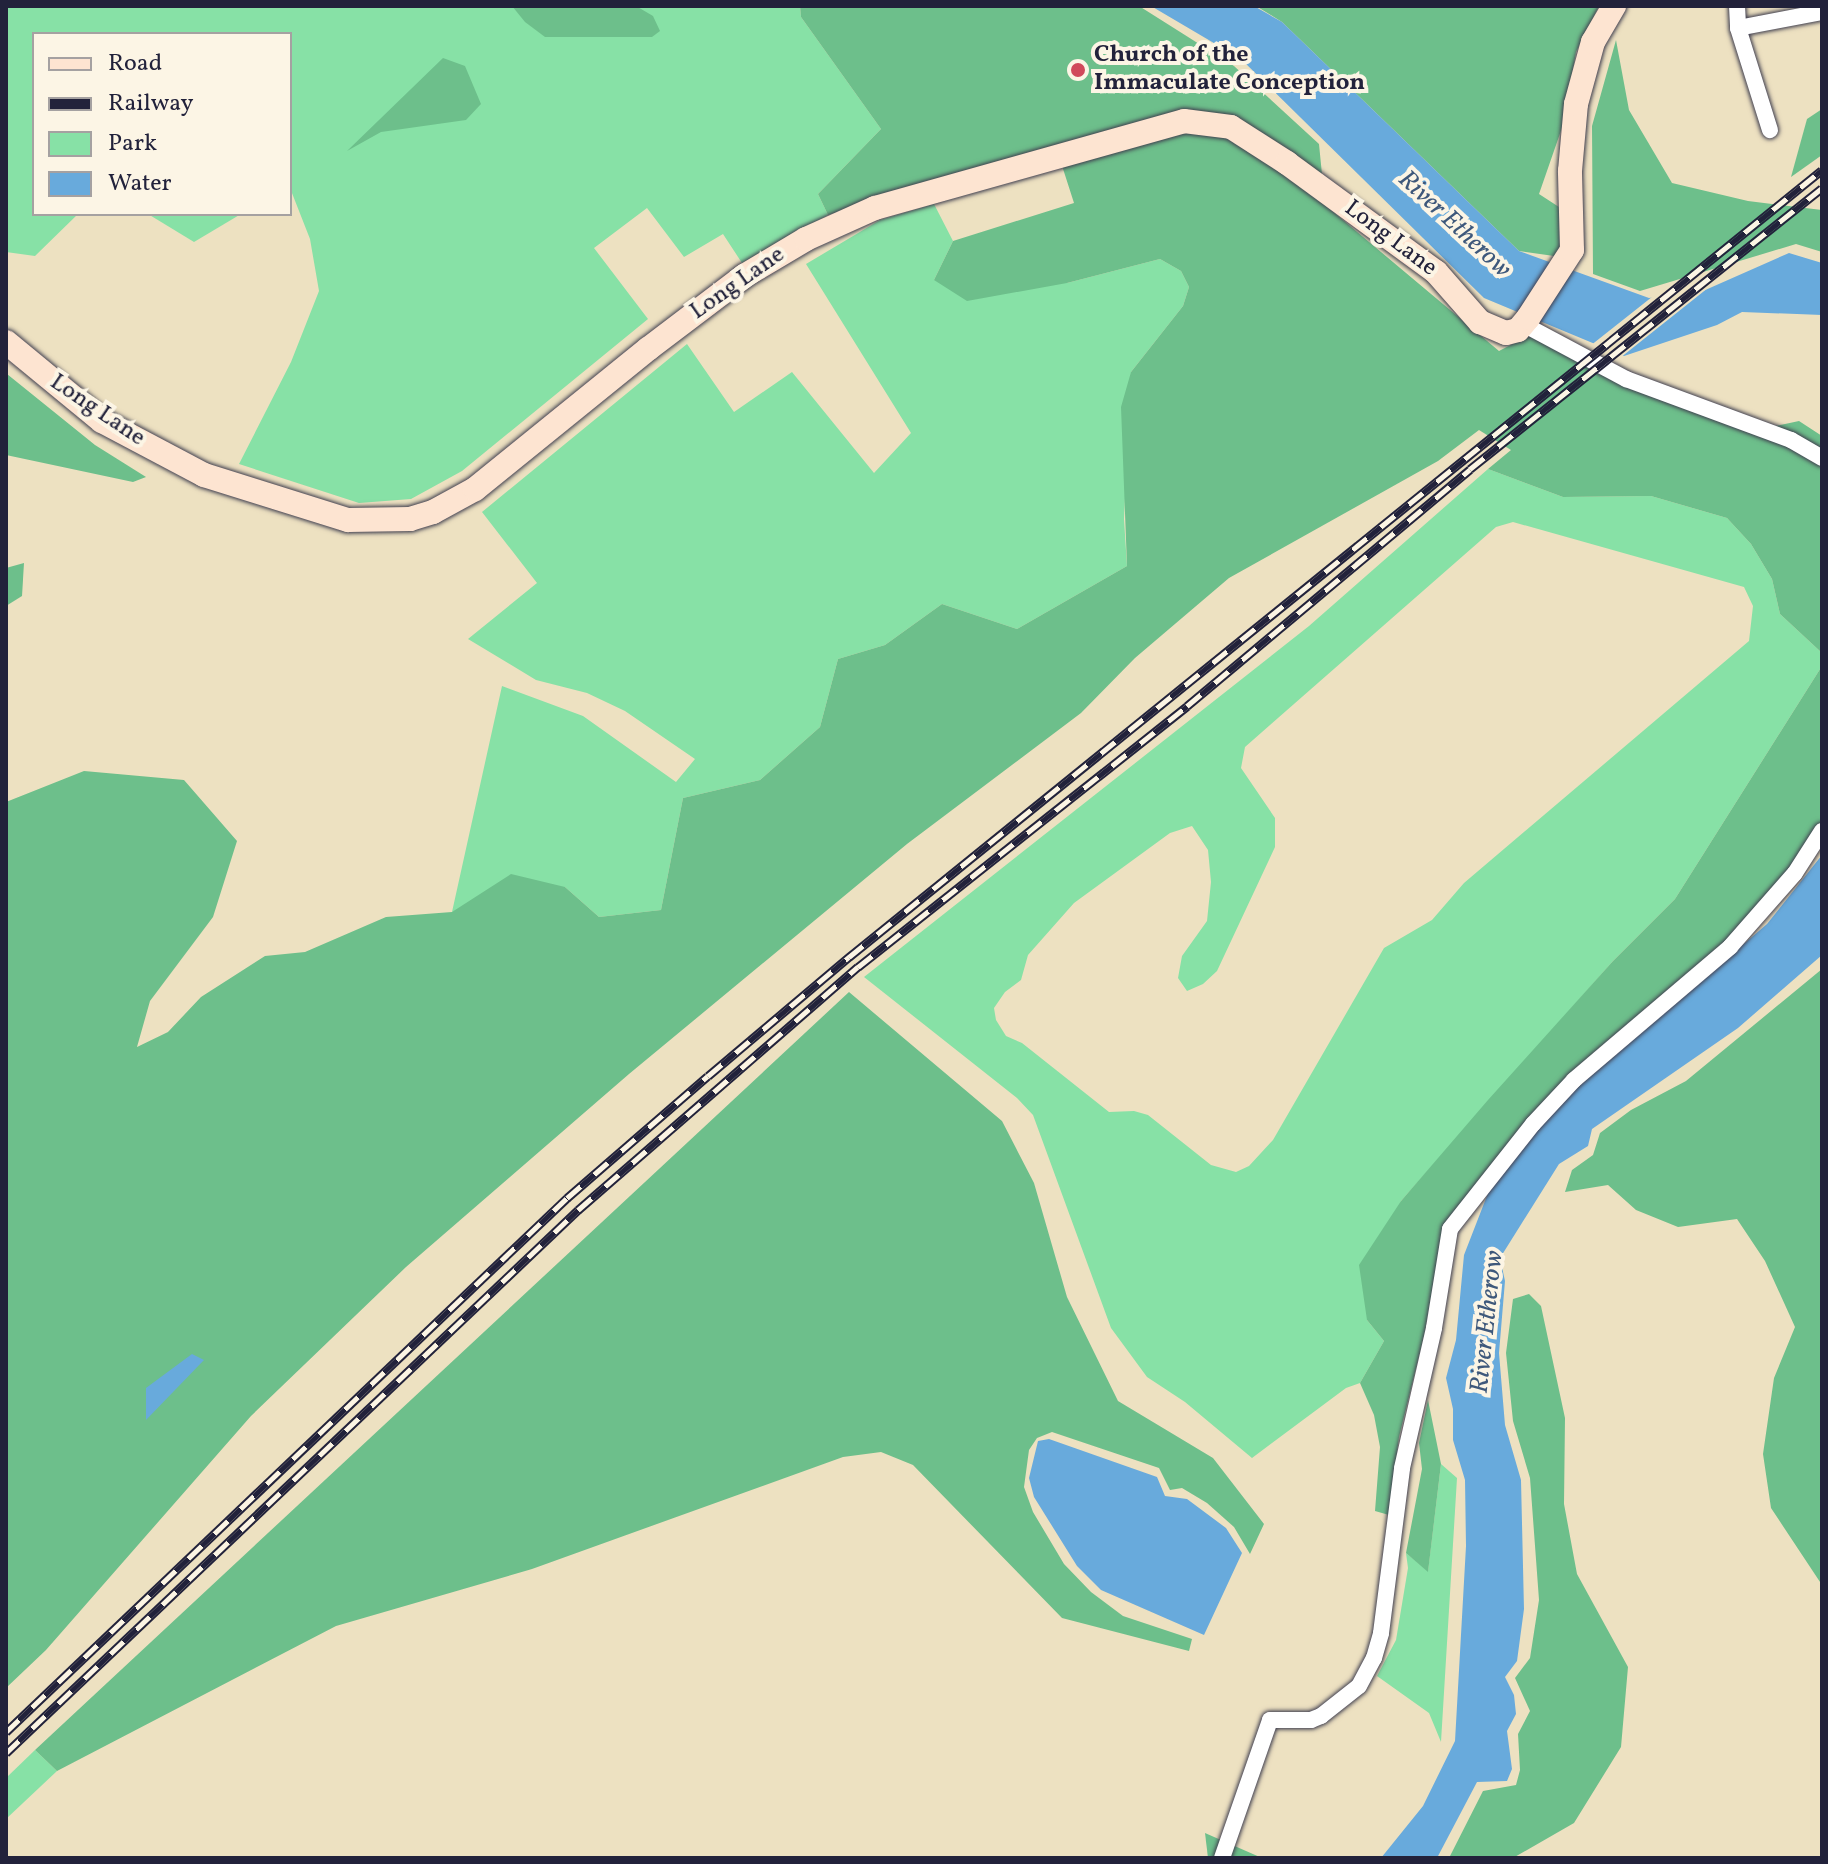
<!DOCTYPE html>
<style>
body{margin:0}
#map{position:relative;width:1828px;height:1864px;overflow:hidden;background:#ede1c1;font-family:Vollkorn,serif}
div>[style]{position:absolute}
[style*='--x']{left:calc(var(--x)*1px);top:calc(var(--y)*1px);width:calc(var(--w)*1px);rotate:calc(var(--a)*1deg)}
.green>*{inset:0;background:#87e1a6}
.forest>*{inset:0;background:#6dbf8b}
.water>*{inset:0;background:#68aadc}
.pier>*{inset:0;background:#ede1c1}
.roads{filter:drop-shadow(0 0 2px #403f4f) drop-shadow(0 0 2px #403f4f)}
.street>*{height:16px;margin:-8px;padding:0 8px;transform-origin:8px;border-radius:8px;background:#fff}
.secondary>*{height:24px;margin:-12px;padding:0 12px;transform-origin:12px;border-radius:12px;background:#fde4d1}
.rail>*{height:9px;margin-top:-4.5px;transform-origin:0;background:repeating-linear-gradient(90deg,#fcf5e5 0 18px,#22223b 0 36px);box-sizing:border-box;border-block:2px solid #22223b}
.dots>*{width:22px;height:22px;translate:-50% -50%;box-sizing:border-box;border:4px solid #fcf5e5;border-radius:50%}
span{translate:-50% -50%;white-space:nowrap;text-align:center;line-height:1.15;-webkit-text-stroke:8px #fcf5e5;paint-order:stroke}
.poi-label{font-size:24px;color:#22223b;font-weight:700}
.left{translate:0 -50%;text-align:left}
.street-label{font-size:24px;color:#22223b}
.water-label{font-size:26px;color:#3e587b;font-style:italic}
.frame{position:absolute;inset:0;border:8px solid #22223b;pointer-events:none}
.legend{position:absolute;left:32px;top:32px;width:260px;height:184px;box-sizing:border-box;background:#fcf5e5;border:2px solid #a5a1a1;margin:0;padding:10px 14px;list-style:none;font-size:24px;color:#22223b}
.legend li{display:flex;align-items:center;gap:16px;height:40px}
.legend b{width:40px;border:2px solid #a5a1a1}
</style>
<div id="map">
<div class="green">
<div style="clip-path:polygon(6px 6px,800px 6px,801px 17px,881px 129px,818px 194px,828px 215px,742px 263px,723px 234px,684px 257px,647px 208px,594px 248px,648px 319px,462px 471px,411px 499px,359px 503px,239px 464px,291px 362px,319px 291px,310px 239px,290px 188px,290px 34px,34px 34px,34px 214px,78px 214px,35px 256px,6px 252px)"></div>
<div style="clip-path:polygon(934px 204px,953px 241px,934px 280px,1067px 283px,1160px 259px,1181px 271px,1189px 287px,1183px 306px,1131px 372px,1124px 519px,1127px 566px,1017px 629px,942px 604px,885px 645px,838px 659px,820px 727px,760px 780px,683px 798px,661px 910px,599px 917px,565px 887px,452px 912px,502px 686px,583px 716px,676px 782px,695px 759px,625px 711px,587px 693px,536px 680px,468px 639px,537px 583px,482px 512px,687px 344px,734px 412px,792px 372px,874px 473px,911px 433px,806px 264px,880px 220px)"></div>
<div style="clip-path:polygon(148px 214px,241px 214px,194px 242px)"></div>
<div style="clip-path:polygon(evenodd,1488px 469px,1563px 497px,1651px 496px,1727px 518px,1751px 544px,1772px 579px,1780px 614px,1822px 653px,1822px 666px,1675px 899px,1613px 961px,1401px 1201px,1367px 1320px,1384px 1341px,1360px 1383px,1346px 1388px,1252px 1458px,1185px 1402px,1147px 1377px,1111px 1328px,1033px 1115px,1017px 1098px,864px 977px,1309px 626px,1488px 469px,1513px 522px,1744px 587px,1753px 606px,1749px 641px,1464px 883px,1432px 920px,1384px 948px,1273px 1140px,1249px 1166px,1236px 1172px,1211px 1165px,1148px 1115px,1134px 1111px,1109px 1112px,1022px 1043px,1006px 1036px,996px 1020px,994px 1008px,1005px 992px,1021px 980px,1028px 955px,1074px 903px,1170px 833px,1192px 826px,1208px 850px,1211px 882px,1207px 921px,1182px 956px,1178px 978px,1187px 991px,1203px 984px,1217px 971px,1275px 847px,1275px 818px,1241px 768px,1245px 747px,1496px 527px,1513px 522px)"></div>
<div style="clip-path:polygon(1441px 1464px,1457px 1478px,1441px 1742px,1429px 1713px,1377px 1676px,1396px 1640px,1408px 1568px,1406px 1553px,1428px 1571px)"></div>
<div style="clip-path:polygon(35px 1750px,57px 1771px,6px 1819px,6px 1778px)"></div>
</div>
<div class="forest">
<div style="clip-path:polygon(512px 6px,636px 6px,653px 16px,660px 31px,652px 37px,545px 37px,525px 22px)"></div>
<div style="clip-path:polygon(800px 6px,1139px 6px,1234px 66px,1319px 144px,1325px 205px,1499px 351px,1532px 334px,1601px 375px,1757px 430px,1799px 421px,1822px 436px,1822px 653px,1780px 614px,1772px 579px,1751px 544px,1727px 518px,1651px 496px,1563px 497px,1488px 469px,1511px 450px,1479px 430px,1438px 461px,1229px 578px,1135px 658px,1081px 713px,907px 844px,629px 1074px,406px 1267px,251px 1416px,46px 1650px,6px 1688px,6px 802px,84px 771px,184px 780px,237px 841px,213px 917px,150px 1001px,137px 1047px,168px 1032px,201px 997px,265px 956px,305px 952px,386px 917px,452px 912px,511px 874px,565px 887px,599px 917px,661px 910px,683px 798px,760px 780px,820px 727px,838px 659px,885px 645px,942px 604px,1017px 629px,1127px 566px,1121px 407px,1131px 372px,1183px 306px,1189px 287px,1181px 271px,1160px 259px,1067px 283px,967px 301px,934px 280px,953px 241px,1074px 203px,1056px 147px,828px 215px,818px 194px,881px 129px,801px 17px)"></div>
<div style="clip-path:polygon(1256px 6px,1599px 6px,1576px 52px,1564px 122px,1539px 194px,1559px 207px,1561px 257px,1519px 251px,1282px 22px)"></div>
<div style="clip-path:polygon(1616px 40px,1629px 110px,1672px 183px,1748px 201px,1822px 210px,1822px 252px,1796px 244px,1640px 291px,1593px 274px,1592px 126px)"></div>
<div style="clip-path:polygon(443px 58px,465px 66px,481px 104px,466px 120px,381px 132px,347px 151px)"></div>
<div style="clip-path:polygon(1822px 109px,1822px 155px,1791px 177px,1807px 119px)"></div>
<div style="clip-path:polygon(7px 374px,95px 445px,146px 477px,133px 482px,6px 455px)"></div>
<div style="clip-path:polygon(24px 563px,22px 596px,6px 606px,6px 568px)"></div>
<div style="clip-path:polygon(1822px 666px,1822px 822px,1792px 869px,1724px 945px,1644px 1011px,1444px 1226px,1424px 1336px,1399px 1437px,1389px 1515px,1375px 1511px,1380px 1447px,1374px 1415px,1360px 1383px,1384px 1341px,1367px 1320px,1359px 1265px,1401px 1201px,1488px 1100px,1613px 961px,1675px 899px)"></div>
<div style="clip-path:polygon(1822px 969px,1821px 1462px,1822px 1585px,1771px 1508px,1763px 1454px,1774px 1378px,1795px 1327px,1765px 1261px,1737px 1219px,1678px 1227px,1636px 1210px,1608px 1185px,1565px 1192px,1572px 1170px,1593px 1155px,1600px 1133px,1631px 1110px,1686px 1081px)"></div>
<div style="clip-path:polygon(849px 992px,1002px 1121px,1034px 1183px,1067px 1297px,1118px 1401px,1213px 1458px,1264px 1524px,1250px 1554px,1234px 1527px,1207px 1503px,1182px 1488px,1170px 1490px,1159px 1468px,1052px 1432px,1037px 1438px,1029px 1450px,1024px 1487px,1033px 1512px,1064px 1564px,1091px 1592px,1123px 1616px,1192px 1639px,1189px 1651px,1062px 1618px,913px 1465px,881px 1452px,843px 1457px,532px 1569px,336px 1626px,57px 1771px,35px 1750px)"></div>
<div style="clip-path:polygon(1529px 1294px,1541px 1306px,1565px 1418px,1564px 1504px,1577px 1574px,1628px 1667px,1621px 1747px,1574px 1823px,1513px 1858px,1449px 1858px,1483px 1791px,1516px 1785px,1520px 1770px,1518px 1734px,1530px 1711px,1515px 1678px,1530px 1658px,1539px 1600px,1530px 1478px,1513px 1421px,1506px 1353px,1513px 1299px)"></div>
<div style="clip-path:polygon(1428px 1400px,1441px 1464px,1428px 1572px,1406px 1553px,1422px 1469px,1419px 1443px)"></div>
<div style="clip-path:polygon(1205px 1833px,1262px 1858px,1208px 1858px)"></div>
</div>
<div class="water">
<div style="clip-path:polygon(1151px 6px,1254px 6px,1282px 22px,1519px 251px,1649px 298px,1703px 291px,1789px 253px,1822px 263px,1822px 315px,1742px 312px,1717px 325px,1624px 356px,1484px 298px,1241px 59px)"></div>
<div style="clip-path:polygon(1822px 855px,1822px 955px,1738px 1028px,1592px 1129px,1588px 1146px,1559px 1164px,1500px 1258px,1505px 1281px,1499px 1353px,1505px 1425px,1521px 1480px,1524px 1609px,1517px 1661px,1505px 1677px,1514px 1695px,1516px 1714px,1507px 1731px,1512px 1769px,1507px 1781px,1477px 1782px,1437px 1858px,1381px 1858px,1423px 1806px,1455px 1741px,1466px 1546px,1465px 1480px,1453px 1440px,1453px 1409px,1446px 1378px,1456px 1340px,1464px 1255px,1497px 1170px,1577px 1088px,1767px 924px)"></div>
<div style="clip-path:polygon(192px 1354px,204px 1360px,146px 1420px,146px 1388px)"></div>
<div style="clip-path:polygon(1049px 1439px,1157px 1477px,1165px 1496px,1187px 1499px,1226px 1528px,1242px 1553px,1204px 1635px,1101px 1590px,1077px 1566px,1034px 1497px,1029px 1478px,1038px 1441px)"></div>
</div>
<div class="pier">
<div style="clip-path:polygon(1718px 280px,1620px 358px,1590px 346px,1657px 293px,1702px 287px)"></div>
</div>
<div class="roads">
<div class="street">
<div style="--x:1737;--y:6;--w:22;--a:87"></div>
<div style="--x:1738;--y:28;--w:107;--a:72.6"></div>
<div style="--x:1738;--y:28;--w:86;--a:-10.8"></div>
<div style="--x:1523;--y:324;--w:117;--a:28.1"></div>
<div style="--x:1626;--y:379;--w:176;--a:20.3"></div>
<div style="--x:1791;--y:440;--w:36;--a:30"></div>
<div style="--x:1222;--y:1858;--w:146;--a:-70.8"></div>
<div style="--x:1270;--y:1720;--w:41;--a:0"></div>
<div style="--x:1311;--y:1720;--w:11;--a:-22"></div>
<div style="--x:1321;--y:1716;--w:48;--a:-38.3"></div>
<div style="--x:1359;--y:1686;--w:32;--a:-62"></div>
<div style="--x:1374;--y:1658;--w:26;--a:-74"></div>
<div style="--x:1381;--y:1633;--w:166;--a:-82.7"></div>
<div style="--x:1402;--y:1468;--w:144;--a:-77.1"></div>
<div style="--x:1434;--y:1328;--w:100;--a:-80.8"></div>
<div style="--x:1450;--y:1229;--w:134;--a:-51.7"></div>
<div style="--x:1533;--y:1124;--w:60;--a:-47"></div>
<div style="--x:1574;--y:1080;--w:205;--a:-40.4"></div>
<div style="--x:1730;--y:947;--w:98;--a:-48.7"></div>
<div style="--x:1795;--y:873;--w:50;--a:-57.3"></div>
</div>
<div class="secondary">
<div style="--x:6;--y:342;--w:124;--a:39.5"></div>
<div style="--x:102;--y:421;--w:115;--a:27.9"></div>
<div style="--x:204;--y:475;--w:151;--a:17.4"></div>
<div style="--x:348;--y:520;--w:62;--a:-0.9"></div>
<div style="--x:410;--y:519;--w:24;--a:-17"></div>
<div style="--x:433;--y:512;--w:48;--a:-28.7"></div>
<div style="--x:475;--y:489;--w:223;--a:-39"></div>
<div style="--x:648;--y:349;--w:121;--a:-37.2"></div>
<div style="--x:744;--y:276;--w:72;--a:-30.8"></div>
<div style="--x:806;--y:239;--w:76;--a:-24.2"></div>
<div style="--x:875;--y:208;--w:321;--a:-15.7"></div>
<div style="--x:1184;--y:121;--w:47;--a:7.3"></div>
<div style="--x:1231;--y:127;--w:67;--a:32.7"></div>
<div style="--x:1287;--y:163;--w:185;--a:36.2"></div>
<div style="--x:1436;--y:272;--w:67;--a:48.7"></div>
<div style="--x:1480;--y:322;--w:28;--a:23"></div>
<div style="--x:1506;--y:333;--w:12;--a:-14"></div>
<div style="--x:1518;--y:330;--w:16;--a:-50"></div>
<div style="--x:1528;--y:318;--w:81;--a:-57.1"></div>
<div style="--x:1572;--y:250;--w:79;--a:-91.5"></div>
<div style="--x:1570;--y:171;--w:67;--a:-84.9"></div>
<div style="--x:1576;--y:104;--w:64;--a:-74.7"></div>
<div style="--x:1593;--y:42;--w:42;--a:-59.7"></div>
</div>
</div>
<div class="rail">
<div style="--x:6;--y:1732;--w:775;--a:-43.59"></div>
<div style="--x:567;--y:1198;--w:186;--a:-40.9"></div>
<div style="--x:708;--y:1076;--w:185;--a:-40.2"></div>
<div style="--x:849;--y:957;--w:1251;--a:-38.97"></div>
<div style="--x:6;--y:1753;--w:789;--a:-43.51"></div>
<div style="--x:578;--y:1210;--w:371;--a:-41"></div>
<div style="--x:858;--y:967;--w:420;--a:-38.4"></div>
<div style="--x:1187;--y:706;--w:369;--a:-39.9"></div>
<div style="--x:1470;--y:469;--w:450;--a:-38.6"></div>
</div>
<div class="dots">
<div style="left:1078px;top:70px;background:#d1495b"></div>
</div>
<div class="poi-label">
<span class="left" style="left:1094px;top:70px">Church of the<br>Immaculate Conception</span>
</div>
<div class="street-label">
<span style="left:1390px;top:239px;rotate:37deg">Long Lane</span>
<span style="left:738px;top:284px;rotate:-35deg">Long Lane</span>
<span style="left:97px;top:411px;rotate:34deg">Long Lane</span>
</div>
<div class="water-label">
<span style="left:1454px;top:225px;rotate:43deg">River Etherow</span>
<span style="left:1488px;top:1322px;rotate:-84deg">River Etherow</span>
</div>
<div class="frame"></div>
<ul class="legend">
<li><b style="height:10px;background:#fde4d1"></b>Road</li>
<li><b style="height:10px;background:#22223b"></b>Railway</li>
<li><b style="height:22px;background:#87e1a6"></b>Park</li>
<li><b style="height:22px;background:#68aadc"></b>Water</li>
</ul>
</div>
